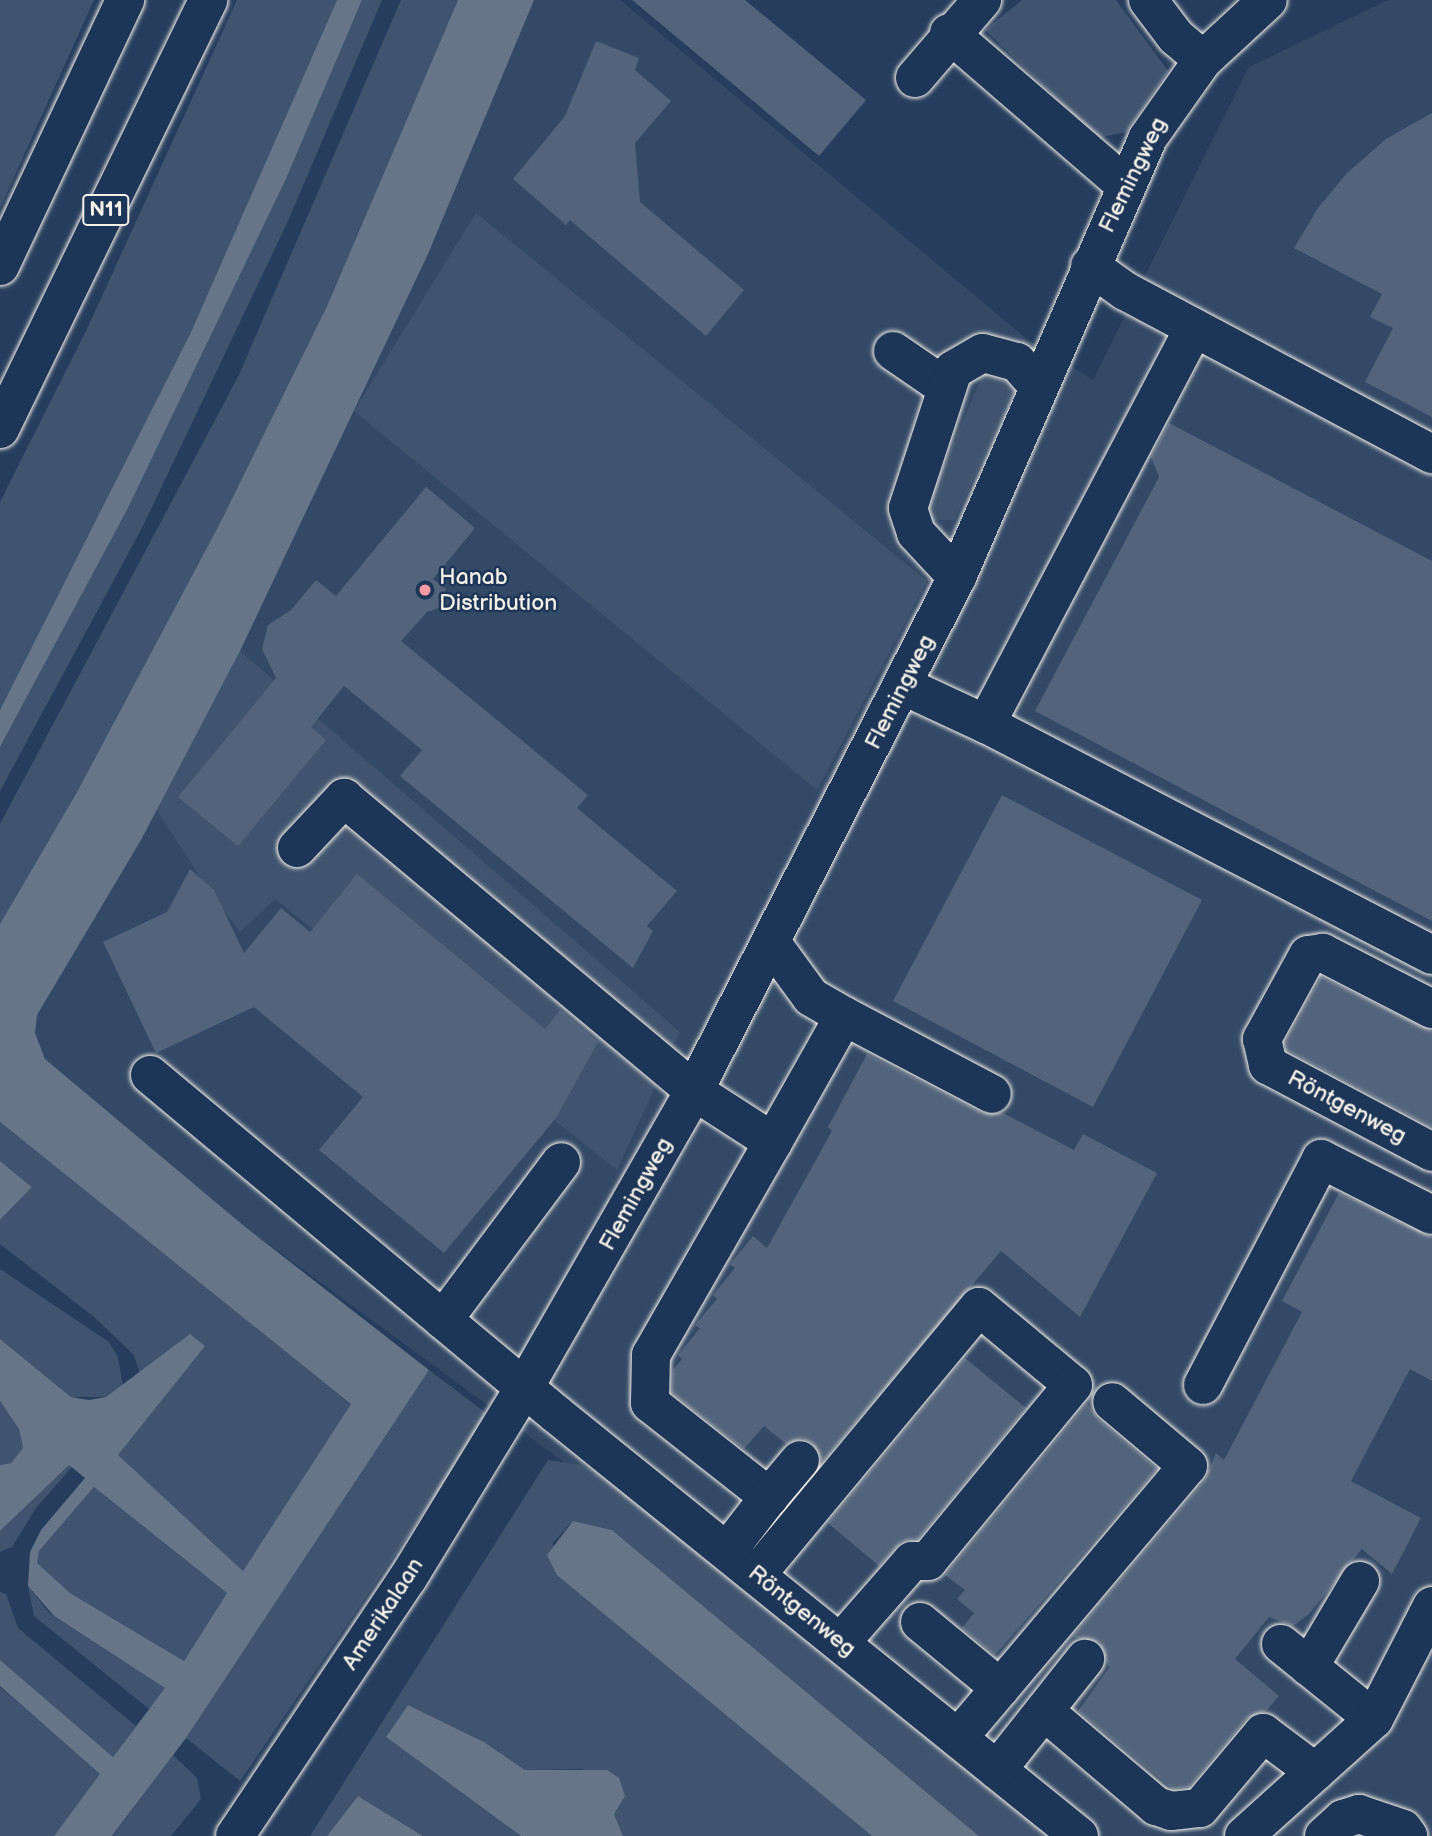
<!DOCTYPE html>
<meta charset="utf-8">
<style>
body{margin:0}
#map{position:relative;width:1432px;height:1836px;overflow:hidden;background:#263d5d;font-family:"Balsamiq Sans",sans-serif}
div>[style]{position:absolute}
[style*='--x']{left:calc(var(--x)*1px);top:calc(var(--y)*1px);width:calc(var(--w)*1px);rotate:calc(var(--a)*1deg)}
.built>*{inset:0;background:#334966}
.green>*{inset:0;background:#40546f}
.water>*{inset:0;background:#677588}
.building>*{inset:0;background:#52647b}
.roads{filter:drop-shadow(0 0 2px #f4f1e8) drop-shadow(0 0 2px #f4f1e8)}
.minor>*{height:38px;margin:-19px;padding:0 19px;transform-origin:19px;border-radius:19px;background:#1d3557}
.highway>*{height:38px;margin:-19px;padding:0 19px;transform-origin:19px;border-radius:19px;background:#1d3557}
.dots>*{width:19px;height:19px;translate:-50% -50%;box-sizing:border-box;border:4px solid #1d3557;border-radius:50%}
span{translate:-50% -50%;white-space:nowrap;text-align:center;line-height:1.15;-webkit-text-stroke:5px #1d3557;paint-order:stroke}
.shield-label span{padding:2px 5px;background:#1d3557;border:2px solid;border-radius:5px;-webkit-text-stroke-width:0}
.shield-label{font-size:21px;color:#f4f1e8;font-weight:700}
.street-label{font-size:23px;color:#f4f1e8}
.poi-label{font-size:23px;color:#f4f1e8}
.left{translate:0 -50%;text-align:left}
</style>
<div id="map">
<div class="built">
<div style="clip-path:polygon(499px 0,620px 0,1027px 339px,1093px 380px,1249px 67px,1388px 0,1432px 0,1432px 1836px,1062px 1836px,474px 1395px,28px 1068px,30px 990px)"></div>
</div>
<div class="green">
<div style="clip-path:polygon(0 0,94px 0,0 208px)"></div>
<div style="clip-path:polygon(237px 0,337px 0,191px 332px,0 710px,0 502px,87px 329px)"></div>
<div style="clip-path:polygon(362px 0,382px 0,288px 221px,143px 526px,0 791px,0 747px,127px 510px,286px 179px)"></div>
<div style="clip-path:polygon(401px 0,458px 0,327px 306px,220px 523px,77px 792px,0 924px,0 824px,238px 377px)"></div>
<div style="clip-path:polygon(1022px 0,1116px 0,1168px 71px,1126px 132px,1098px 138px,985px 30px)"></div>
<div style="clip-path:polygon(476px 213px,927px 581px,817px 790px,354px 411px)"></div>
<div style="clip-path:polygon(984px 372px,1017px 387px,954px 520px,920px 520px)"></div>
<div style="clip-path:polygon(240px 651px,680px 1032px,617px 1170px,275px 899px,240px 932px,205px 885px,155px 807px)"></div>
<div style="clip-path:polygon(0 1122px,352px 1404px,243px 1571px,117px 1455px,190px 1334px,140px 1374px,134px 1355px,94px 1317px,0 1244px,0 1220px,32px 1187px,0 1161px)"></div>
<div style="clip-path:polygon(0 1269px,109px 1342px,118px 1357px,123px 1386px,106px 1397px,71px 1397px,0 1339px)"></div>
<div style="clip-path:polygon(429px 1370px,490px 1416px,240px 1781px,186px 1738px)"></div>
<div style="clip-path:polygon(0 1401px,19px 1429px,23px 1448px,11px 1463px,0 1465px)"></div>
<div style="clip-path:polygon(548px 1460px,582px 1465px,604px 1477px,1052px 1836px,979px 1836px,612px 1530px,573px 1521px,552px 1544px,757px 1739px,872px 1836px,623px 1836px,614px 1814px,582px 1769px,525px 1770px,484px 1742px,408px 1705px,386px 1737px,521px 1836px,423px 1836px,358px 1796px,327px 1836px,310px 1836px)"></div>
<div style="clip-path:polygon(69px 1464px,72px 1467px,36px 1508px,12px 1547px,0 1552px,0 1531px)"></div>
<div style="clip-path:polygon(94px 1487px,227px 1593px,184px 1661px,70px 1593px,36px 1563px,39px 1551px)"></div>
<div style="clip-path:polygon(28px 1586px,50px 1614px,166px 1688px,149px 1709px,34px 1616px)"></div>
<div style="clip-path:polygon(0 1592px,6px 1594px,18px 1628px,136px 1726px,113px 1757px,0 1660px)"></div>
<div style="clip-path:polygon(0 1687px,101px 1774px,54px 1836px,0 1836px)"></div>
<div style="clip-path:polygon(173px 1755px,197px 1778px,201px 1799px,171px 1836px,113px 1836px)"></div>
</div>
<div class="water">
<div style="clip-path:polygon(337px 0,362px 0,286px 179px,127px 510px,0 747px,0 710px,191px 332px)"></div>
<div style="clip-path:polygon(evenodd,458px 0,534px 0,428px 254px,240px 651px,141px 840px,37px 1015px,35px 1033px,45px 1059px,244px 1226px,429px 1370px,186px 1738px,112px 1836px,54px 1836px,100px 1774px,0 1686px,0 1660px,113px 1757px,165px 1688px,54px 1616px,28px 1586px,30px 1552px,41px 1530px,85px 1478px,69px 1465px,0 1531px,0 1465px,11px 1463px,23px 1448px,19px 1429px,0 1401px,0 1339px,71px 1397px,89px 1400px,106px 1397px,190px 1334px,205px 1346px,118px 1455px,243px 1571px,351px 1404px,0 1122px,0 924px,77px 792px,220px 523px,327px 306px,458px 0,94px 1487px,227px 1593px,184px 1661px,70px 1593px,37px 1563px,39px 1551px,94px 1487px)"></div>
<div style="clip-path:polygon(0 1161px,32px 1187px,0 1220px)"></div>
<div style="clip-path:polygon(573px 1521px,612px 1530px,979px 1836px,872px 1836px,557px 1575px,547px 1555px)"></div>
<div style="clip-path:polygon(408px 1705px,484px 1742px,525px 1770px,607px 1770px,619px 1778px,625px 1796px,614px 1814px,623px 1836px,521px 1836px,386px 1737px)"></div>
<div style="clip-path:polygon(358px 1796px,423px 1836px,327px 1836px)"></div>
</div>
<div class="building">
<div style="clip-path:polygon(632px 0,745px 0,866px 100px,819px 156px)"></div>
<div style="clip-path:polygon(596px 41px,639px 58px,635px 70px,671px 101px,635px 143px,640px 202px,744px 290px,706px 336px,570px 220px,566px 225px,513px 179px,565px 116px)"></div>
<div style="clip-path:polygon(1432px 113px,1432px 417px,1365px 382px,1393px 328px,1370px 317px,1382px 294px,1294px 248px,1318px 208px,1347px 173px,1386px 139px)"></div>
<div style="clip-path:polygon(1169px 423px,1432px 561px,1432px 921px,1035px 711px,1159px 477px,1151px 457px)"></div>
<div style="clip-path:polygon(426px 487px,475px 528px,433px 579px,446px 589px,442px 607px,427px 612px,401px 641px,588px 795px,577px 808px,677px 891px,647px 926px,653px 931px,633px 968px,400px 776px,422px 750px,344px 686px,311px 727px,326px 740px,238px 846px,178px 797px,276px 678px,262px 649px,268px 625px,291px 610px,316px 580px,336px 596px)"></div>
<div style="clip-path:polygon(1002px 795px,1202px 900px,1093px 1107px,893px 1001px)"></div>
<div style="clip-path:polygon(190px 869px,214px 890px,244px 953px,281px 908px,310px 932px,357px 874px,545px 1029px,560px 1010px,598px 1042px,556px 1118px,444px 1253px,319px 1150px,363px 1097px,254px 1007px,156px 1053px,103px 942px,167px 912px)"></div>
<div style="clip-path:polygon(1321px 977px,1432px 1031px,1432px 1127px,1287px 1050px,1285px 1042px)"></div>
<div style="clip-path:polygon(867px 1054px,982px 1113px,1003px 1113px,1074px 1150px,1083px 1134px,1157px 1173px,1080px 1317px,1001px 1251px,822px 1462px,813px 1443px,803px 1438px,786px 1444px,764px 1426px,744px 1449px,672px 1393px,673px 1370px,682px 1359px,678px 1355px,700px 1328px,695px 1325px,717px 1299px,713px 1295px,735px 1268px,730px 1264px,753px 1236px,767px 1248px,832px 1131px,828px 1127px)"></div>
<div style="clip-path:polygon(1339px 1193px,1432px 1237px,1432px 1381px,1410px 1369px,1351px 1481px,1421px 1518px,1392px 1574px,1362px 1549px,1308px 1615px,1293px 1626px,1269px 1617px,1235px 1659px,1279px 1696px,1266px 1711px,1246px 1719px,1189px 1787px,1173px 1789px,1078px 1711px,1109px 1668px,1099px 1642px,1072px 1637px,1205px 1480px,1216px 1453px,1224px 1460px,1302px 1312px,1282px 1301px)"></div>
<div style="clip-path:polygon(965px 1358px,1026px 1408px,918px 1539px,902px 1541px,879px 1566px,828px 1523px)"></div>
<div style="clip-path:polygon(1087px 1403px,1098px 1419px,1157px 1469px,995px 1655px,962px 1628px,974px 1613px,957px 1599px,965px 1590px,945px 1575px)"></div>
</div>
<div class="roads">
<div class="minor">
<div style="--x:1148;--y:0;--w:46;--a:52.9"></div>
<div style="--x:1176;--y:37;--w:35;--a:40"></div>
<div style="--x:949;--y:33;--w:233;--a:40.8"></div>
<div style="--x:915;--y:78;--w:103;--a:-49.3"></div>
<div style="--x:1090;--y:266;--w:43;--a:35.5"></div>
<div style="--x:1125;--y:291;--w:348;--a:28"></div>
<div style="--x:893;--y:351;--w:65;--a:34.4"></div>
<div style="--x:957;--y:577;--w:60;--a:-133"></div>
<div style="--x:916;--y:533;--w:26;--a:-108"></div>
<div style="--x:908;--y:508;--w:145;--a:-71.9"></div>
<div style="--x:953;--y:370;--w:34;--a:-30"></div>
<div style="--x:983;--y:353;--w:35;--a:15"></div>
<div style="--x:1017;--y:362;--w:32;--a:49"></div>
<div style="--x:904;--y:686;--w:90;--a:24.9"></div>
<div style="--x:986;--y:724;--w:447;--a:-62.3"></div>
<div style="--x:986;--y:724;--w:502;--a:27.38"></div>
<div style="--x:297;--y:848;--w:69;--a:-46.8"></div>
<div style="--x:344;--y:798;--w:456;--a:39.9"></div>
<div style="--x:694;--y:1091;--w:94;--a:32.8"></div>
<div style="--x:773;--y:1142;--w:245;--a:119.8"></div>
<div style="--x:651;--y:1355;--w:48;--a:91.2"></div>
<div style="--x:650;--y:1403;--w:152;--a:38.3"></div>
<div style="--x:769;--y:1497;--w:67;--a:127.7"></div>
<div style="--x:773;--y:945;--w:64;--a:53.8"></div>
<div style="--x:811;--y:997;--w:38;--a:30"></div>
<div style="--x:844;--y:1016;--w:145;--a:119.4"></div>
<div style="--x:1432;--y:1009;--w:123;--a:-152.8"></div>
<div style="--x:1323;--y:953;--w:15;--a:172"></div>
<div style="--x:1308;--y:955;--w:96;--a:118.7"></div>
<div style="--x:1262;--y:1039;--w:27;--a:77"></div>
<div style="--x:1268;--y:1065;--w:186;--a:27.9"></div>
<div style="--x:844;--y:1016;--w:167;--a:27.8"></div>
<div style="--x:150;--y:1075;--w:529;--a:39.86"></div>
<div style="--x:556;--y:1414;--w:672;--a:38.9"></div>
<div style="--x:443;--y:1320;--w:197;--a:-53.2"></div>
<div style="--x:1203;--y:1385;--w:255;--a:-62.4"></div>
<div style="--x:1321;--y:1159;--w:124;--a:26.8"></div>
<div style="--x:769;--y:1497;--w:48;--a:-50"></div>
<div style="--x:757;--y:1574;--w:347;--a:-50.3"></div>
<div style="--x:979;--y:1307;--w:122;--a:39.7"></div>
<div style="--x:1073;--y:1385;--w:228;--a:129.5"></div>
<div style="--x:928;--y:1561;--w:16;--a:180"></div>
<div style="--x:912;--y:1561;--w:108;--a:131.2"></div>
<div style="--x:920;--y:1622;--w:104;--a:39.5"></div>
<div style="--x:1281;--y:1644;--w:119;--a:38.9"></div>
<div style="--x:1309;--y:1667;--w:100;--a:-59.3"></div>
<div style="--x:1044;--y:1711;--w:147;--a:40.3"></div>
<div style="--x:1156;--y:1806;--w:16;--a:18"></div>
<div style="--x:1171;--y:1811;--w:29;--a:-6"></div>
<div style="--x:1200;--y:1808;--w:98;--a:-50"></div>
<div style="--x:1263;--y:1733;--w:65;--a:36.9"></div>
<div style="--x:958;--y:1738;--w:356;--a:-49.8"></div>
<div style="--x:1188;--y:1466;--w:99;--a:-139.9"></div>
<div style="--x:997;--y:1770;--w:142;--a:-51.6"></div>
<div style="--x:235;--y:1836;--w:311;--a:-56.2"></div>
<div style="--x:408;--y:1578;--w:223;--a:-58.6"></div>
<div style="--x:524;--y:1388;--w:342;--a:-60.2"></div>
<div style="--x:694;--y:1091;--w:577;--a:-62.9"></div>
<div style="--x:957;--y:577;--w:477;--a:-66.5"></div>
<div style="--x:1147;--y:139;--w:97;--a:-54.7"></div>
<div style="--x:1203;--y:60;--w:88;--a:-42.7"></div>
<div style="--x:1244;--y:1836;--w:175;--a:-42"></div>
<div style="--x:1374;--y:1719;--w:127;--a:-62.8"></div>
<div style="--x:1324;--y:1836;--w:25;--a:-42"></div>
<div style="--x:1343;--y:1819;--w:17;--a:-17"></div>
<div style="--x:1359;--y:1814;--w:46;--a:18.8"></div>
<div style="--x:1403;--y:1829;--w:9;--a:54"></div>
</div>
<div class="highway">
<div style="--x:0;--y:266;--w:294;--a:-64.8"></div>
<div style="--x:0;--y:429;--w:477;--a:-64.1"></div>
</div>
</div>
<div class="dots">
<div style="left:425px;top:590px;background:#ff9aa2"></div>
</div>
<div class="shield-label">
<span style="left:106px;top:210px">N11</span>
</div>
<div class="street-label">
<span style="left:1133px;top:175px;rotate:-64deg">Flemingweg</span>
<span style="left:900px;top:692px;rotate:-63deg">Flemingweg</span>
<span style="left:1347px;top:1107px;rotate:28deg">Röntgenweg</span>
<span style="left:636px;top:1194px;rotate:-61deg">Flemingweg</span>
<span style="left:802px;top:1611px;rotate:39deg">Röntgenweg</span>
<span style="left:383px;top:1614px;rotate:-57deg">Amerikalaan</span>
</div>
<div class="poi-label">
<span class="left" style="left:439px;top:590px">Hanab<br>Distribution</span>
</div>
</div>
